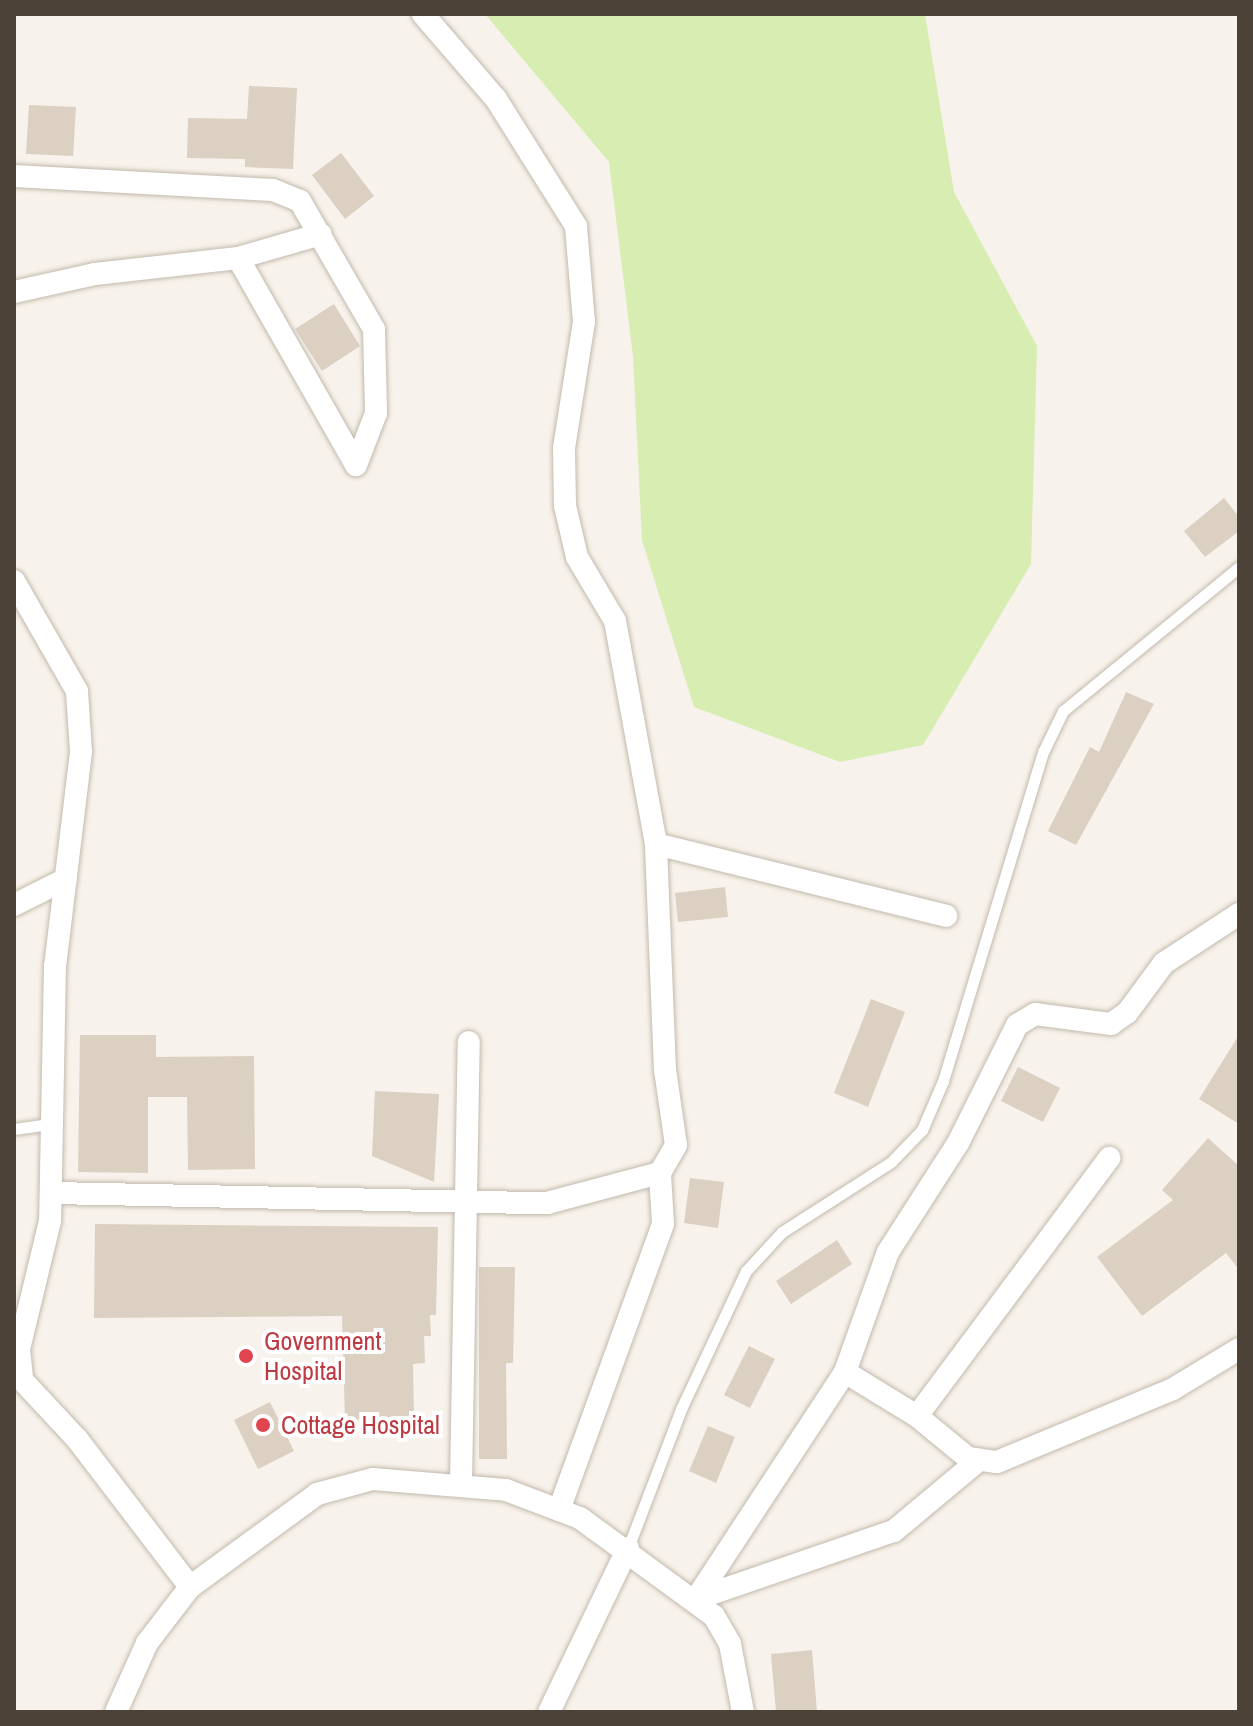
<!DOCTYPE html>
<style>
body{margin:0}
#map{position:relative;width:1253px;height:1726px;overflow:hidden;background:#f7f2eb;font-family:"Archivo Narrow",sans-serif}
div>[style]{position:absolute}
[style*='--x']{left:calc(var(--x)*1px);top:calc(var(--y)*1px);width:calc(var(--w)*1px);rotate:calc(var(--a)*1deg)}
.green>*{inset:0;background:#d8edb1}
.building>*{inset:0;background:#dcd0c2}
.roads{filter:drop-shadow(0 0 2px #c3b9ad) drop-shadow(0 0 2px #c3b9ad)}
.lane>*{height:11px;margin:-5.5px;padding:0 5.5px;transform-origin:5.5px;border-radius:5.5px;background:#fff}
.street>*{height:22px;margin:-11px;padding:0 11px;transform-origin:11px;border-radius:11px;background:#fff}
.dots>*{width:22px;height:22px;translate:-50% -50%;box-sizing:border-box;border:4px solid #fff;border-radius:50%}
span{translate:-50% -50%;white-space:nowrap;text-align:center;line-height:1.15;-webkit-text-stroke:8px #fff;paint-order:stroke}
.health-label{font-size:26px;color:#be3a42}
.left{translate:0 -50%;text-align:left}
.frame{position:absolute;inset:0;border:16px solid #4c4238;pointer-events:none}
</style>
<div id="map">
<div class="green">
<div style="clip-path:polygon(485px 14px,925px 14px,954px 192px,1037px 346px,1031px 564px,923px 745px,840px 762px,694px 707px,642px 540px,633px 356px,609px 162px)"></div>
</div>
<div class="building">
<div style="clip-path:polygon(249px 86px,297px 88px,293px 169px,245px 167px,245px 159px,187px 158px,188px 118px,247px 119px)"></div>
<div style="clip-path:polygon(29px 105px,76px 107px,73px 156px,26px 154px)"></div>
<div style="clip-path:polygon(341px 153px,374px 196px,345px 219px,312px 175px)"></div>
<div style="clip-path:polygon(334px 304px,360px 346px,322px 371px,295px 329px)"></div>
<div style="clip-path:polygon(1224px 498px,1239px 517px,1239px 531px,1205px 557px,1184px 531px)"></div>
<div style="clip-path:polygon(1126px 692px,1154px 704px,1076px 845px,1048px 831px,1090px 747px,1099px 752px)"></div>
<div style="clip-path:polygon(725px 887px,728px 917px,678px 922px,675px 893px)"></div>
<div style="clip-path:polygon(871px 999px,905px 1012px,868px 1107px,834px 1093px)"></div>
<div style="clip-path:polygon(80px 1035px,156px 1035px,156px 1057px,254px 1056px,255px 1169px,188px 1170px,187px 1097px,148px 1097px,148px 1173px,78px 1172px)"></div>
<div style="clip-path:polygon(1239px 1035px,1239px 1124px,1199px 1099px)"></div>
<div style="clip-path:polygon(1018px 1067px,1060px 1088px,1043px 1122px,1001px 1101px)"></div>
<div style="clip-path:polygon(375px 1091px,439px 1094px,434px 1182px,372px 1156px)"></div>
<div style="clip-path:polygon(1208px 1138px,1239px 1166px,1239px 1270px,1226px 1253px,1142px 1316px,1097px 1257px,1173px 1200px,1162px 1190px)"></div>
<div style="clip-path:polygon(690px 1178px,724px 1182px,718px 1228px,684px 1223px)"></div>
<div style="clip-path:polygon(95px 1224px,438px 1227px,436px 1315px,430px 1315px,431px 1336px,424px 1336px,425px 1363px,413px 1364px,414px 1418px,345px 1420px,342px 1316px,94px 1318px)"></div>
<div style="clip-path:polygon(837px 1240px,852px 1264px,791px 1304px,776px 1281px)"></div>
<div style="clip-path:polygon(479px 1267px,515px 1267px,513px 1363px,506px 1363px,507px 1459px,479px 1459px)"></div>
<div style="clip-path:polygon(749px 1346px,775px 1359px,750px 1408px,724px 1395px)"></div>
<div style="clip-path:polygon(270px 1402px,294px 1451px,258px 1469px,234px 1420px)"></div>
<div style="clip-path:polygon(708px 1426px,735px 1437px,716px 1483px,689px 1471px)"></div>
<div style="clip-path:polygon(812px 1650px,817px 1712px,776px 1712px,771px 1654px)"></div>
</div>
<div class="roads">
<div class="lane">
<div style="--x:14;--y:1129;--w:36;--a:-8"></div>
<div style="--x:628;--y:1548;--w:149;--a:-69.1"></div>
<div style="--x:681;--y:1409;--w:153;--a:-64.8"></div>
<div style="--x:746;--y:1271;--w:53;--a:-47.3"></div>
<div style="--x:782;--y:1232;--w:130;--a:-32.7"></div>
<div style="--x:891;--y:1162;--w:45;--a:-45.9"></div>
<div style="--x:922;--y:1130;--w:53;--a:-66.8"></div>
<div style="--x:943;--y:1081;--w:344;--a:-73.1"></div>
<div style="--x:1043;--y:752;--w:46;--a:-64"></div>
<div style="--x:1063;--y:711;--w:227;--a:-39.3"></div>
</div>
<div class="street">
<div style="--x:14;--y:176;--w:259;--a:3.1"></div>
<div style="--x:273;--y:190;--w:29;--a:22"></div>
<div style="--x:300;--y:201;--w:148;--a:60"></div>
<div style="--x:374;--y:329;--w:84;--a:88.6"></div>
<div style="--x:376;--y:413;--w:56;--a:111"></div>
<div style="--x:238;--y:258;--w:238;--a:60.3"></div>
<div style="--x:14;--y:292;--w:83;--a:-12.5"></div>
<div style="--x:95;--y:274;--w:144;--a:-6.4"></div>
<div style="--x:238;--y:258;--w:86;--a:-16.1"></div>
<div style="--x:14;--y:581;--w:127;--a:60.2"></div>
<div style="--x:77;--y:691;--w:61;--a:86.2"></div>
<div style="--x:81;--y:752;--w:216;--a:96.9"></div>
<div style="--x:55;--y:966;--w:255;--a:91.1"></div>
<div style="--x:50;--y:1221;--w:132;--a:103.6"></div>
<div style="--x:19;--y:1349;--w:31;--a:84"></div>
<div style="--x:22;--y:1380;--w:81;--a:47"></div>
<div style="--x:77;--y:1439;--w:186;--a:52.6"></div>
<div style="--x:656;--y:844;--w:299;--a:13.9"></div>
<div style="--x:14;--y:905;--w:58;--a:-26.6"></div>
<div style="--x:53;--y:1193;--w:494;--a:1.2"></div>
<div style="--x:547;--y:1203;--w:117;--a:-14.9"></div>
<div style="--x:660;--y:1173;--w:32;--a:-60"></div>
<div style="--x:676;--y:1145;--w:76;--a:-98.3"></div>
<div style="--x:665;--y:1070;--w:226;--a:-92.3"></div>
<div style="--x:656;--y:844;--w:227;--a:-100.4"></div>
<div style="--x:615;--y:621;--w:74;--a:-120.7"></div>
<div style="--x:577;--y:557;--w:52;--a:-103.2"></div>
<div style="--x:565;--y:506;--w:58;--a:-91"></div>
<div style="--x:564;--y:448;--w:128;--a:-81"></div>
<div style="--x:584;--y:322;--w:96;--a:-94.8"></div>
<div style="--x:576;--y:226;--w:150;--a:-122.2"></div>
<div style="--x:496;--y:99;--w:112;--a:-130.7"></div>
<div style="--x:845;--y:1372;--w:84;--a:31.4"></div>
<div style="--x:917;--y:1416;--w:66;--a:39.5"></div>
<div style="--x:968;--y:1458;--w:29;--a:8"></div>
<div style="--x:997;--y:1462;--w:191;--a:-22.5"></div>
<div style="--x:1173;--y:1389;--w:77;--a:-31.2"></div>
<div style="--x:917;--y:1416;--w:322;--a:-53.3"></div>
<div style="--x:461;--y:1484;--w:442;--a:-89"></div>
<div style="--x:559;--y:1510;--w:304;--a:-70"></div>
<div style="--x:663;--y:1224;--w:51;--a:-93.4"></div>
<div style="--x:696;--y:1599;--w:272;--a:-56.7"></div>
<div style="--x:845;--y:1372;--w:127;--a:-70.3"></div>
<div style="--x:888;--y:1252;--w:130;--a:-57.3"></div>
<div style="--x:958;--y:1143;--w:132;--a:-63.4"></div>
<div style="--x:1017;--y:1025;--w:21;--a:-31"></div>
<div style="--x:1035;--y:1014;--w:77;--a:7.5"></div>
<div style="--x:1111;--y:1024;--w:19;--a:-35"></div>
<div style="--x:1127;--y:1013;--w:62;--a:-53.5"></div>
<div style="--x:1164;--y:963;--w:90;--a:-33.2"></div>
<div style="--x:696;--y:1599;--w:209;--a:-19"></div>
<div style="--x:894;--y:1531;--w:111;--a:-39.9"></div>
<div style="--x:116;--y:1712;--w:76;--a:-65.8"></div>
<div style="--x:147;--y:1643;--w:71;--a:-52.5"></div>
<div style="--x:190;--y:1587;--w:157;--a:-36.2"></div>
<div style="--x:317;--y:1494;--w:58;--a:-15"></div>
<div style="--x:373;--y:1479;--w:133;--a:4.7"></div>
<div style="--x:506;--y:1490;--w:79;--a:20.7"></div>
<div style="--x:580;--y:1518;--w:166;--a:36.2"></div>
<div style="--x:714;--y:1616;--w:32;--a:60"></div>
<div style="--x:730;--y:1644;--w:69;--a:79.2"></div>
<div style="--x:549;--y:1712;--w:182;--a:-64.3"></div>
</div>
</div>
<div class="dots">
<div style="left:246px;top:1356px;background:#e0444e"></div>
<div style="left:263px;top:1425px;background:#e0444e"></div>
</div>
<div class="health-label">
<span class="left" style="left:264px;top:1356px">Government<br>Hospital</span>
<span class="left" style="left:281px;top:1425px">Cottage Hospital</span>
</div>
<div class="frame"></div>
</div>
